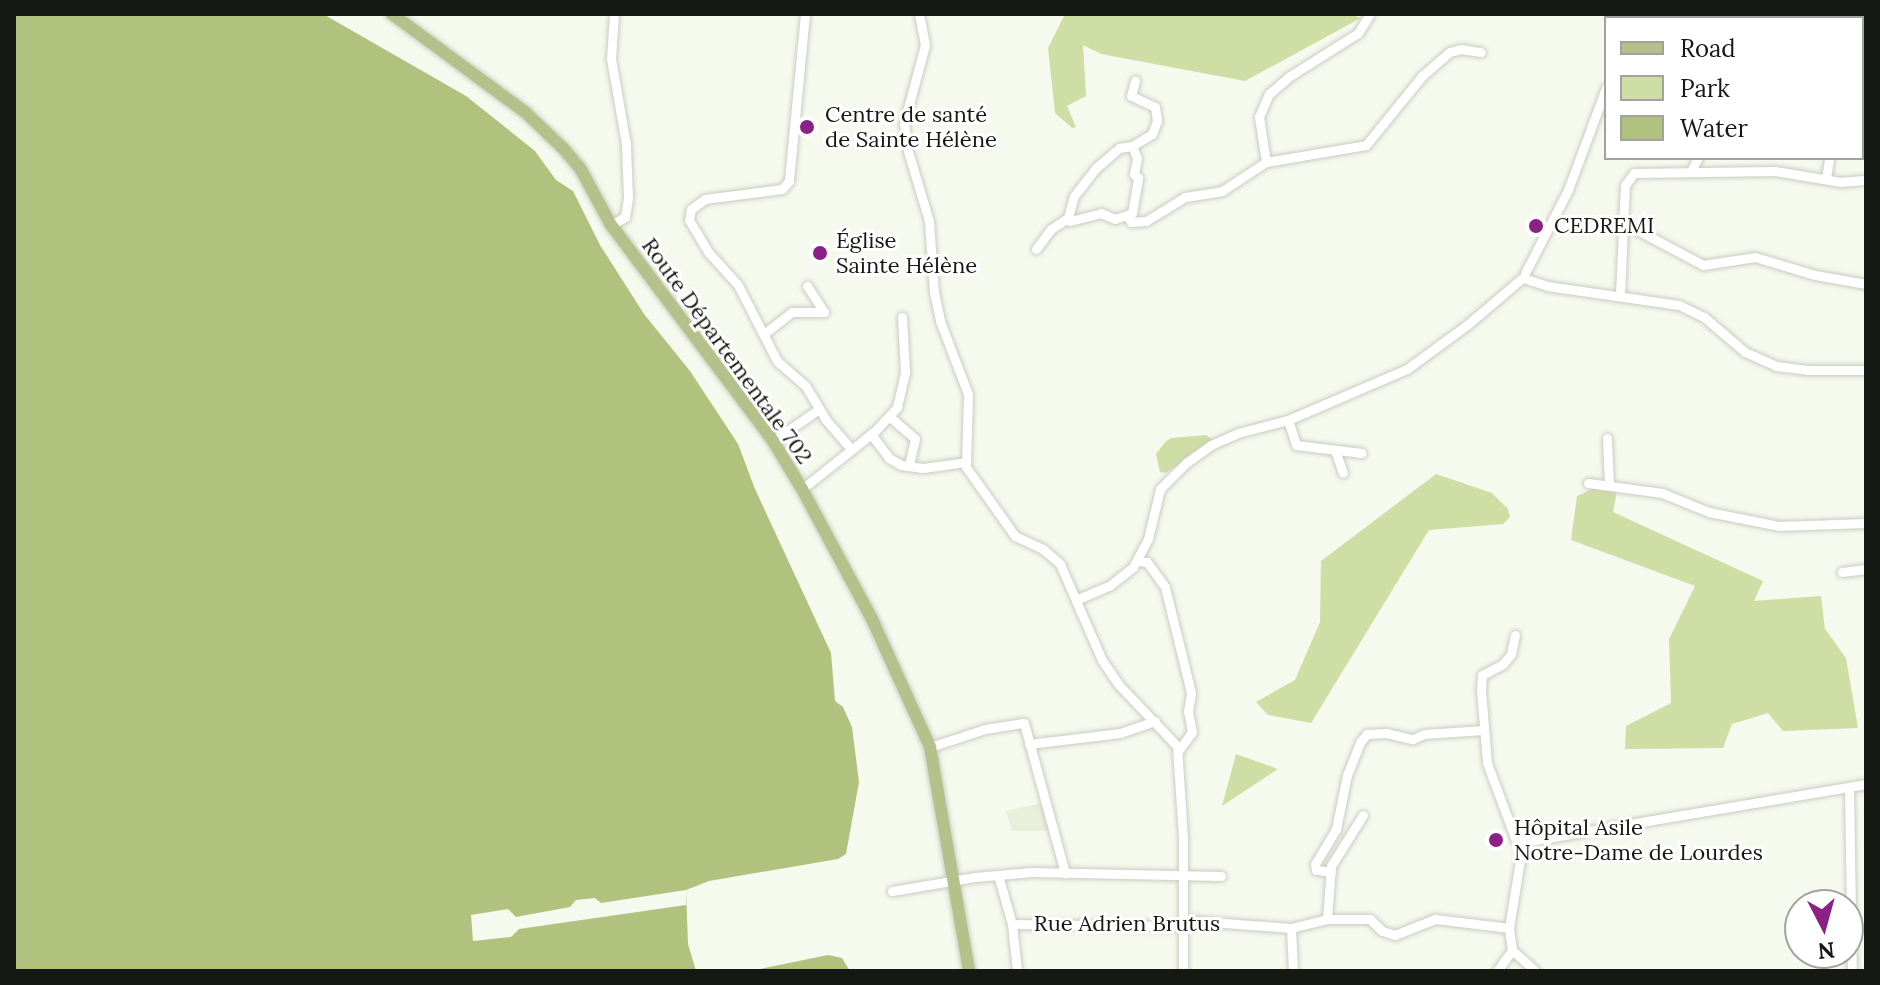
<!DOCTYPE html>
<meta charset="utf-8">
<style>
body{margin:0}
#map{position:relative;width:1880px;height:985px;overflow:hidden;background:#f6f9ed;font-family:Lora,serif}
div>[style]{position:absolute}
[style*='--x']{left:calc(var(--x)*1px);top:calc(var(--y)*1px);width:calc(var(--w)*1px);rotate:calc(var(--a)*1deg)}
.built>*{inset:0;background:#e9efdb}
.green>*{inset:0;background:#cfdea5}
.water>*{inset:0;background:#b1c27e}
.pier>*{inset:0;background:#f6f9ed}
.roads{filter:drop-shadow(0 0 2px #c9cdc1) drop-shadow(0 0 2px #c9cdc1)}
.minor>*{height:9px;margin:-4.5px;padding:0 4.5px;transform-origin:4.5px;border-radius:4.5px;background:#fff}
.major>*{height:12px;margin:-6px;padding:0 6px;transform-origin:6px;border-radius:6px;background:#b5c18b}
.dots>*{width:22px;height:22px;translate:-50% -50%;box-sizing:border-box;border:4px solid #fff;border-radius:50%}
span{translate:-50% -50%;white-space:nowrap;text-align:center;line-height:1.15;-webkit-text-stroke:6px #fff;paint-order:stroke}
.poi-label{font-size:22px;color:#161813}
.left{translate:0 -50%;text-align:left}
.street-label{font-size:22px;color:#161813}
.frame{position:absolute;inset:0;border:16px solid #161813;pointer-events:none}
.legend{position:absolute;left:1604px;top:16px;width:260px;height:144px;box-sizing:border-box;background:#fff;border:2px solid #a2a3a1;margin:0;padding:10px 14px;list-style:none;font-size:24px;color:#161813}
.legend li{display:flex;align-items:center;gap:16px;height:40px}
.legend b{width:40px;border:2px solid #a2a3a1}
.north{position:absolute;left:1784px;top:889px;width:80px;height:80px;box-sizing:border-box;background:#fff;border:2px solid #a2a3a1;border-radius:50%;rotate:174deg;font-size:22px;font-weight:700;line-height:32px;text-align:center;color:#161813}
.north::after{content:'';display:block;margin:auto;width:28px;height:36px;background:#8b2186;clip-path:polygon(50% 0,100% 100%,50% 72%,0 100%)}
</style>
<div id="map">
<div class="built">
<div style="clip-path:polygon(1042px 803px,1051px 831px,1012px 831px,1006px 811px)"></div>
</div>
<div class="green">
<div style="clip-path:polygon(1065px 14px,1349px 14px,1361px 18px,1245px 81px,1101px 54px,1083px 45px,1086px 96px,1067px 106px,1076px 127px,1072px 128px,1055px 113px,1048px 48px)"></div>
<div style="clip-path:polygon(1206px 435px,1213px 440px,1210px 444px,1166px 473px,1160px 472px,1156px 454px,1165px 442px,1171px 438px)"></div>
<div style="clip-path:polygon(1436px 474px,1492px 493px,1508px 509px,1510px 517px,1503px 524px,1429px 530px,1311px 723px,1268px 715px,1256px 702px,1295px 680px,1320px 622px,1321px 561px)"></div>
<div style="clip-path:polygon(1599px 486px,1617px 491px,1613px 512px,1763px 581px,1754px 601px,1821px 596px,1825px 629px,1846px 658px,1858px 728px,1783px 731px,1768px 713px,1732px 724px,1723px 748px,1625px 749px,1626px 726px,1671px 703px,1669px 639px,1695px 586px,1571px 540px,1577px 496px)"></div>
<div style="clip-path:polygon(1236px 754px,1278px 769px,1222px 806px)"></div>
</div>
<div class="water">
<div style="clip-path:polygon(14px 14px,323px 14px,466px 96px,535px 151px,556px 180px,573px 191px,600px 245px,644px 314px,690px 371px,738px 444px,755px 489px,831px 653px,835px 701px,843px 707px,852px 727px,859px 782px,846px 854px,838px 859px,709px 881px,686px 890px,688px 944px,696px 971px,14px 971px)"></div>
<div style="clip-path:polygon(828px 955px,842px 958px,850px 971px,750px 971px)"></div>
</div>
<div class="pier">
<div style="clip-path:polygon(686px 890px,686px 905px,519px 929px,511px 937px,473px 941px,471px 915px,508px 909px,516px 917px,570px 907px,576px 900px,595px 898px,601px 903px)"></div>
</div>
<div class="roads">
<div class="minor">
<div style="--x:805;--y:14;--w:168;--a:95.5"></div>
<div style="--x:789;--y:181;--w:11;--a:131"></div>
<div style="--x:782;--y:189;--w:78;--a:172.6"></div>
<div style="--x:705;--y:199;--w:17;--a:144"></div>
<div style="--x:691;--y:209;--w:11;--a:100"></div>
<div style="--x:689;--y:220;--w:39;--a:59"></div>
<div style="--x:709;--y:253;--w:43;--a:47.8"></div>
<div style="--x:738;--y:285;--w:85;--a:62.8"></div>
<div style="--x:777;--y:361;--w:37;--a:41"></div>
<div style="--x:805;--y:385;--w:41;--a:59"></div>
<div style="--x:826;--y:420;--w:38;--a:49"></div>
<div style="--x:919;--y:14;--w:32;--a:79"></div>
<div style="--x:925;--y:45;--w:81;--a:105.1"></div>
<div style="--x:904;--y:123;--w:28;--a:82"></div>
<div style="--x:908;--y:151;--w:73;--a:73.3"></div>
<div style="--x:929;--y:221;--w:71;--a:86"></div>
<div style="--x:934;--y:292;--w:30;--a:78"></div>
<div style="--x:940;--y:321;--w:78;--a:69"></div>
<div style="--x:968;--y:394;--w:73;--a:91.6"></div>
<div style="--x:966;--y:467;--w:85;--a:54.6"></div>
<div style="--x:1015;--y:536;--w:31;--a:25"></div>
<div style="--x:1043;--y:549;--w:23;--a:41"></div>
<div style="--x:1060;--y:564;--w:105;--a:66.4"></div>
<div style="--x:1102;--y:660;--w:30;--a:56"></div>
<div style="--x:1119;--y:685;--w:84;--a:46.4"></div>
<div style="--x:1177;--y:746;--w:92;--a:86.3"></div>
<div style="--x:1183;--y:838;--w:133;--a:90"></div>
<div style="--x:1618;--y:18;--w:4;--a:-90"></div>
<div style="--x:1759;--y:18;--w:4;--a:-76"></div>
<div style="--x:1862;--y:61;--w:4;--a:0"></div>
<div style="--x:1266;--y:162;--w:46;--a:-98.8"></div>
<div style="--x:1259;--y:117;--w:25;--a:-67"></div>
<div style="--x:1269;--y:94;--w:28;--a:-41"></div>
<div style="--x:1290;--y:76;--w:80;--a:-32.3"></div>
<div style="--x:1358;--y:33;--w:22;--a:-58"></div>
<div style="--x:1691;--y:171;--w:15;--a:-62"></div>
<div style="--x:1826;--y:178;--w:20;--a:-81"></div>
<div style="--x:1127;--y:216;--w:7;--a:56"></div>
<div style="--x:1131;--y:222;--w:15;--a:-4"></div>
<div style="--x:1146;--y:221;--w:46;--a:-31.6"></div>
<div style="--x:1185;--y:197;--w:37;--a:-9"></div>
<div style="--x:1222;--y:191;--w:53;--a:-33.4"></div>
<div style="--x:1266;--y:162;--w:101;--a:-9.6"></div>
<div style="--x:1366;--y:145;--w:89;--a:-50.9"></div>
<div style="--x:1422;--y:76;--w:37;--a:-41"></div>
<div style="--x:1450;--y:52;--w:11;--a:-15"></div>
<div style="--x:1461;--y:49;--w:20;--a:9"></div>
<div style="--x:1066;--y:219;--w:4;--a:27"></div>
<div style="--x:1070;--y:221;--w:32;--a:-14"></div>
<div style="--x:1101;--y:213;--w:15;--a:23"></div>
<div style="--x:1115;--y:219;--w:18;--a:-19"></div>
<div style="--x:1132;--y:213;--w:36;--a:-80"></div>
<div style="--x:1138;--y:178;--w:6;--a:-135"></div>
<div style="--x:1134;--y:174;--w:16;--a:-79"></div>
<div style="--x:1137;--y:158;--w:13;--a:-113"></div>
<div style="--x:1624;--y:223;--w:89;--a:28"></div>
<div style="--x:1703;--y:265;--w:53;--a:-8.7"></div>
<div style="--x:1755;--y:257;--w:63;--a:16.7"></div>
<div style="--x:1815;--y:275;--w:52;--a:10"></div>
<div style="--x:611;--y:225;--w:16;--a:-30"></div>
<div style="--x:625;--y:217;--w:20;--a:-81"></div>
<div style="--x:628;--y:197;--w:53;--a:-92.2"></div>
<div style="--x:626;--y:144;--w:86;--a:-100"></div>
<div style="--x:611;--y:59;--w:45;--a:-86.2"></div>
<div style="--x:1036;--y:249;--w:25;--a:-53"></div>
<div style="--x:1051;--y:229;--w:20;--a:-33"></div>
<div style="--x:1068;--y:218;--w:23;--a:-75"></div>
<div style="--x:1074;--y:196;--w:36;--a:-52"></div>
<div style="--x:1096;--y:168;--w:30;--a:-41"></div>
<div style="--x:1119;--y:148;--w:13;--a:-9"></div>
<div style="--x:1132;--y:146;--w:23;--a:-31"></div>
<div style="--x:1152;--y:134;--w:14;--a:-69"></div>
<div style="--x:1157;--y:121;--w:14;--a:-98"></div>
<div style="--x:1155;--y:107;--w:26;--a:-155"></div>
<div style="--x:1131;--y:96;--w:16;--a:-75"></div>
<div style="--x:1525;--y:273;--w:93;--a:-62.6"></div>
<div style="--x:1568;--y:190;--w:109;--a:-69.6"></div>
<div style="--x:1526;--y:279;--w:22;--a:18"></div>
<div style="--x:1547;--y:286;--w:133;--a:8.2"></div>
<div style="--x:1679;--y:305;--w:28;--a:26"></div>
<div style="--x:1704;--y:317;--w:54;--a:40.5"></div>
<div style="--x:1745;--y:352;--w:34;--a:24"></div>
<div style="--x:1776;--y:366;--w:32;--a:7"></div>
<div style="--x:1808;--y:370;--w:58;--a:0"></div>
<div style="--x:1620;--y:294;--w:109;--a:-87.4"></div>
<div style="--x:1625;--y:185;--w:15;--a:-53"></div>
<div style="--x:1634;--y:173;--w:141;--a:-0.8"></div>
<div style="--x:1775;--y:171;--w:67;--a:9.5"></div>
<div style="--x:1841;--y:182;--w:25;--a:-5"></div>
<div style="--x:765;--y:333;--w:34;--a:-38"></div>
<div style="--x:792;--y:312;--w:32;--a:0"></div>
<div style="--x:824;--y:312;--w:31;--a:-123"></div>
<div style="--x:890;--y:417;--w:33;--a:41"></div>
<div style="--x:915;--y:439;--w:28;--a:103"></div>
<div style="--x:1288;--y:420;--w:26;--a:72"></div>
<div style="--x:1296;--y:445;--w:66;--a:6.9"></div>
<div style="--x:871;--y:434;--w:30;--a:53"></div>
<div style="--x:889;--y:458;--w:14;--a:30"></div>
<div style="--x:901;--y:465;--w:22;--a:8"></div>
<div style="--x:923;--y:468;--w:43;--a:-7.9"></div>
<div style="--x:1607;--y:438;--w:47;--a:87.6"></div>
<div style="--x:773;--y:441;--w:56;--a:-34.8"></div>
<div style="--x:1335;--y:450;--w:24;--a:71"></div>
<div style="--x:1588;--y:483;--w:75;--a:7.7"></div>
<div style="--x:1662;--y:493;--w:51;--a:22"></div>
<div style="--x:1709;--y:512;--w:71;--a:11.3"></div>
<div style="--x:1779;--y:526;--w:87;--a:-2"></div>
<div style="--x:802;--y:489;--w:93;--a:-38.5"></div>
<div style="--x:875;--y:431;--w:33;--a:-47"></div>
<div style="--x:897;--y:407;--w:37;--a:-77"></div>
<div style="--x:905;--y:371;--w:54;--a:-93.2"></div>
<div style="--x:1137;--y:561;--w:10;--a:6"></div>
<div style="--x:1147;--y:562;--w:31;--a:54"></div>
<div style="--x:1165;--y:587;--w:109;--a:76.2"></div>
<div style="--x:1191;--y:693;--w:18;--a:99"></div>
<div style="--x:1188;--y:711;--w:21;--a:79"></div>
<div style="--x:1192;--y:732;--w:24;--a:126"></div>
<div style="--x:1842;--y:572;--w:24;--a:-7"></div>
<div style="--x:1078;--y:599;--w:34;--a:-23"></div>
<div style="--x:1109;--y:586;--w:31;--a:-38"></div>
<div style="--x:1133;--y:567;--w:32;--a:-62"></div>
<div style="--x:1148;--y:539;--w:51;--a:-76.5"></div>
<div style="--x:1160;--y:489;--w:37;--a:-45"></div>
<div style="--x:1186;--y:463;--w:31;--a:-36"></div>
<div style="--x:1211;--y:445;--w:30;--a:-24"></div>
<div style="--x:1238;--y:433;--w:52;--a:-14.6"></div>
<div style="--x:1288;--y:420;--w:129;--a:-23.2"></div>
<div style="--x:1407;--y:369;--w:74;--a:-36.3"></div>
<div style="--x:1467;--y:325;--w:71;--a:-40.4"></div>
<div style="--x:1515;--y:635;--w:19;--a:102"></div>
<div style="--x:1511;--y:654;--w:13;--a:129"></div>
<div style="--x:1503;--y:664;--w:24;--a:152"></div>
<div style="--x:1482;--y:675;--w:15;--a:94"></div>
<div style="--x:1481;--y:690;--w:73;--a:85.3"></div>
<div style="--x:1487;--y:763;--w:80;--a:69.5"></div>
<div style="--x:1515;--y:838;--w:9;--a:49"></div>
<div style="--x:1029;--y:744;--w:92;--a:-6.9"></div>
<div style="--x:1120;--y:733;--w:37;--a:-19"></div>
<div style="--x:930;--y:747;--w:58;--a:-18.1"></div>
<div style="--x:985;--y:729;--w:39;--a:-9"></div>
<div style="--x:1024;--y:723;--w:156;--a:74.7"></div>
<div style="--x:1849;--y:787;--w:184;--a:89.1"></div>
<div style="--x:1331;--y:872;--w:15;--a:-172"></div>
<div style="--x:1316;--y:870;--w:6;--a:-99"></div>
<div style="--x:1315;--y:864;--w:41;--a:-59"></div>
<div style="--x:1336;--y:829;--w:55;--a:-78.5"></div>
<div style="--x:1347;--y:775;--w:35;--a:-68"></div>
<div style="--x:1360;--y:742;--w:11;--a:-49"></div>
<div style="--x:1367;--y:734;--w:19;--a:-3"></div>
<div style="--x:1386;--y:733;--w:28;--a:13"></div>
<div style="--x:1413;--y:739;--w:12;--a:-24"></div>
<div style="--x:1424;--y:734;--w:59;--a:-3.9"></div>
<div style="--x:998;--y:875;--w:51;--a:74.1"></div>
<div style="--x:1012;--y:924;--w:47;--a:83.9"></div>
<div style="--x:892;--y:891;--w:84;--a:-9.6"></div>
<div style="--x:975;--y:877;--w:57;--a:-5"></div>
<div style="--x:1032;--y:872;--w:189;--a:1.2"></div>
<div style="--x:1327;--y:919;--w:53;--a:-85.7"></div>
<div style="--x:1331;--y:866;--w:60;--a:-57.9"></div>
<div style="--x:1012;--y:924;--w:165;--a:0.7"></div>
<div style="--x:1177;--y:926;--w:9;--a:-41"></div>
<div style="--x:1184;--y:920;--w:107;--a:4.3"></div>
<div style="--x:1291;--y:928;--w:37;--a:-14"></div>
<div style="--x:1327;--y:919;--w:43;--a:0"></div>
<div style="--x:1370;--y:919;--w:17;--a:45"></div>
<div style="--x:1382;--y:931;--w:14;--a:17"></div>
<div style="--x:1395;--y:935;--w:43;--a:-21.8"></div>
<div style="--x:1435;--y:919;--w:75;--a:6.9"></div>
<div style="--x:1291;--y:928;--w:43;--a:87.3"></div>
<div style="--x:1512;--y:950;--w:22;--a:-98"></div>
<div style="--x:1509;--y:928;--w:87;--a:-80.8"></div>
<div style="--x:1523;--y:842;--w:348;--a:-9.6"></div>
<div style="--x:1512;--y:950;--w:31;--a:42"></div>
<div style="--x:1497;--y:971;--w:26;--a:-54"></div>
</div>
<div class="major">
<div style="--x:392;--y:14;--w:165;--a:36.4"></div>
<div style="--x:525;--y:112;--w:52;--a:43.5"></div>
<div style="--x:563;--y:148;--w:26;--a:50"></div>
<div style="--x:580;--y:168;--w:65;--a:61.5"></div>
<div style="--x:611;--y:225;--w:270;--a:53.1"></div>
<div style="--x:773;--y:441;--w:56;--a:58.9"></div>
<div style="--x:802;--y:489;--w:148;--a:61.7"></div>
<div style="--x:872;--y:619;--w:141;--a:65.6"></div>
<div style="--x:930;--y:747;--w:227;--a:80.1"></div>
</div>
</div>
<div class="dots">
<div style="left:807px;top:127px;background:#8b2186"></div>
<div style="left:1536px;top:226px;background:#8b2186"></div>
<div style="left:820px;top:253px;background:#8b2186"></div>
<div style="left:1496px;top:840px;background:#8b2186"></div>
</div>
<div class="poi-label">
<span class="left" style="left:825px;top:127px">Centre de santé<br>de Sainte Hélène</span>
<span class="left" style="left:1554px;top:226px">CEDREMI</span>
<span class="left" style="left:836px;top:253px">Église<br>Sainte Hélène</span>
<span class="left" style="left:1514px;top:840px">Hôpital Asile<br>Notre-Dame de Lourdes</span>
</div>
<div class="street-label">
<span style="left:727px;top:351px;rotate:54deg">Route Départementale 702</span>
<span style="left:1127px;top:924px">Rue Adrien Brutus</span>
</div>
<div class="frame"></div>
<ul class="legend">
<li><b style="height:10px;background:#b5c18b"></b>Road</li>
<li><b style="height:22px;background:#cfdea5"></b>Park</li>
<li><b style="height:22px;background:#b1c27e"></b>Water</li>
</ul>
<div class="north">N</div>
</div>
